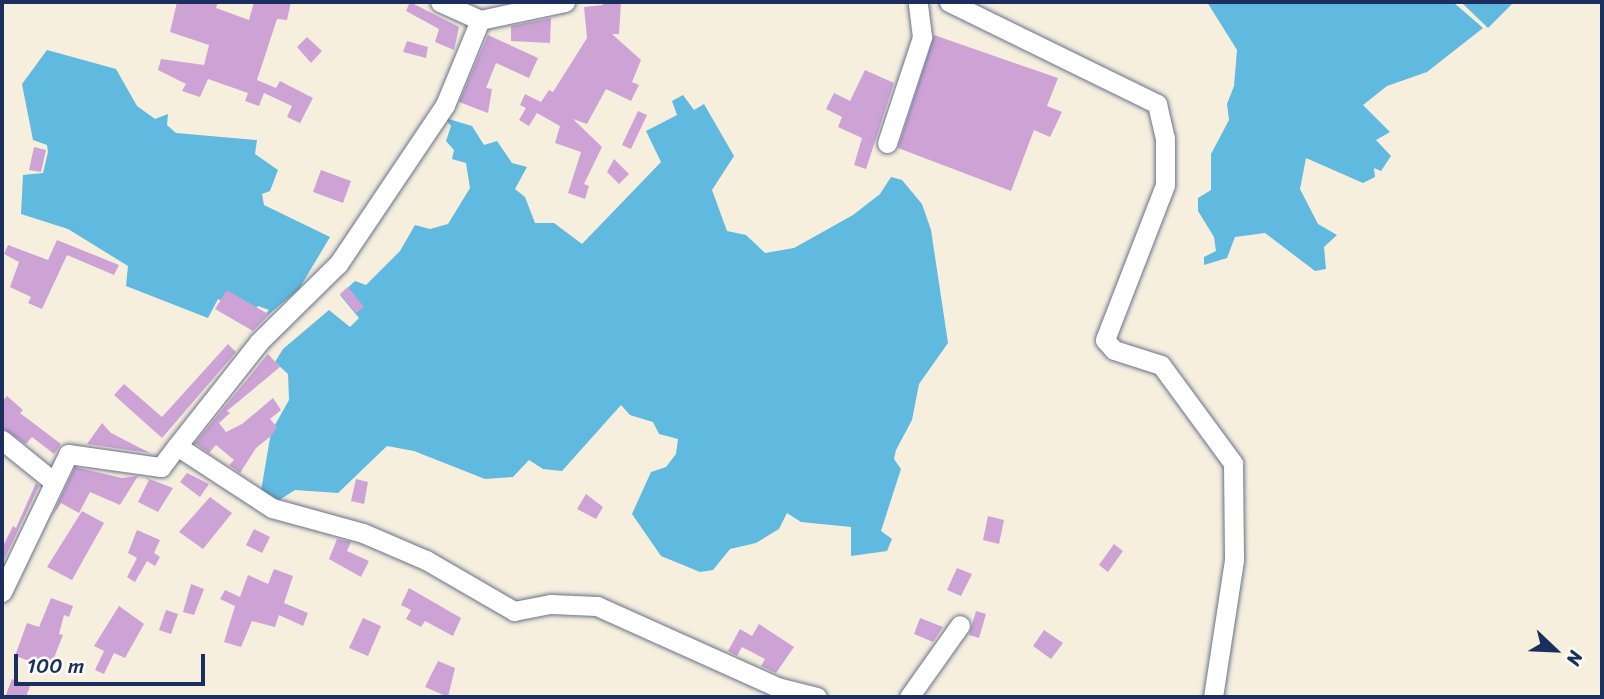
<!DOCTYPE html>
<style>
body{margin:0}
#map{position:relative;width:1604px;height:699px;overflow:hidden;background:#f6efde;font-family:Sriracha,sans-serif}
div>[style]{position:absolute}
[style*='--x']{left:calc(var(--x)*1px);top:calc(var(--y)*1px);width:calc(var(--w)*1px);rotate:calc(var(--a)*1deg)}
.water>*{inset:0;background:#60b9de}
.building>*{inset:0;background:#cda3d6}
.roads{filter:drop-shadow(0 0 2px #68728b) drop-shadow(0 0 2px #68728b)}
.minor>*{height:19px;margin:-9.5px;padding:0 9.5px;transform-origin:9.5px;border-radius:9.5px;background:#fff}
span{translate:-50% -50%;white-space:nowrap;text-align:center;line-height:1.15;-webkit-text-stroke:7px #fdfcf7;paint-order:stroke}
.frame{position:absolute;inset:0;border:4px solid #1b2f5e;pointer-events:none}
.north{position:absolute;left:1520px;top:615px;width:70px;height:70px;-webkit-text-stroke:5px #fdfcf7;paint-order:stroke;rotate:113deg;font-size:19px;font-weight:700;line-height:28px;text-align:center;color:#1b2f5e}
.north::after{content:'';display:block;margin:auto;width:24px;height:32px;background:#1b2f5e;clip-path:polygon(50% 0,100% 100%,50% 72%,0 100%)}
.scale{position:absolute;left:14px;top:654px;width:191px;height:32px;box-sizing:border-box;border:4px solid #1b2f5e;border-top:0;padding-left:9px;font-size:21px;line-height:24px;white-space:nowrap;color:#1b2f5e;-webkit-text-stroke:5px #fdfcf7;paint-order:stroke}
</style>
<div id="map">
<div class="water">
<div style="clip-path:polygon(1207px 2px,1453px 2px,1483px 28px,1427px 72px,1387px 86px,1363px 105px,1390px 132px,1376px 140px,1391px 156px,1381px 171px,1374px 168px,1375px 177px,1363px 183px,1306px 158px,1300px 189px,1318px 224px,1337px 235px,1324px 247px,1326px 269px,1315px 271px,1265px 233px,1235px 237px,1227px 258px,1204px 265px,1204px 257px,1216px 251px,1214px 237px,1198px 211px,1198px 198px,1211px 190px,1211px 154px,1229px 120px,1227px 104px,1234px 86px,1237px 50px)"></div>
<div style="clip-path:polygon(1461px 2px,1514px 2px,1488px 28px)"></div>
<div style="clip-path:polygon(47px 50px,116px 69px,137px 106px,155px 119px,168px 114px,167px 125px,176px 133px,257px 140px,255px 154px,278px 170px,270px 191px,262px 194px,264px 205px,330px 237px,299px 289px,255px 326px,269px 310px,258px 306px,248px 314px,218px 299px,208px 318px,126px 286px,128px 266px,68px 229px,21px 214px,23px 175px,43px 173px,48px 152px,47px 145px,33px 140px,22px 84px)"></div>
<div style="clip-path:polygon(683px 95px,694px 110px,704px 104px,734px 156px,712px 190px,727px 231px,746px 235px,765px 253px,794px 248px,853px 215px,880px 194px,891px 177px,902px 180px,922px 204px,931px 230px,948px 343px,919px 384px,912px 420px,896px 450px,894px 459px,901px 469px,881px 531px,892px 539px,887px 551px,851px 556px,851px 527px,801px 522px,787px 513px,779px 529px,756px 543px,730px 549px,713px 570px,700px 572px,661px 556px,632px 514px,651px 472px,666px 467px,676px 454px,678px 439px,659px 434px,653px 422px,630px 415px,621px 405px,562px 471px,543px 469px,529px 460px,513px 477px,485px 479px,414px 451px,387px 446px,338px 493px,295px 490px,273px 504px,260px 497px,271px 432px,289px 400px,288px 374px,275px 362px,283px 349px,329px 310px,350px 327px,359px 318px,340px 295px,355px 281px,366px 285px,400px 251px,415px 225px,430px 229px,448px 224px,470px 188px,466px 163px,452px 159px,454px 150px,446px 141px,451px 126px,445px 118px,472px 126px,484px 145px,497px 141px,512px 163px,527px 167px,515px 189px,525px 197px,535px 223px,554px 223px,582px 244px,661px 162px,646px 131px,677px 115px,672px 101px)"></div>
</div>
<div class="building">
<div style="clip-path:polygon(177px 2px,218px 2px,216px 8px,249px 20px,254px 2px,291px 2px,287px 20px,277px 19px,257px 80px,276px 88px,280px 81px,313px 98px,300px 123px,287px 117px,292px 106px,264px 93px,259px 106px,245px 101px,248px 93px,208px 79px,200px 97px,182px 91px,186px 84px,158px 70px,161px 59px,204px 65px,209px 45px,170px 32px)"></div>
<div style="clip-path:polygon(410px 2px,459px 27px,454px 50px,435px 42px,439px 29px,406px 11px)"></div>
<div style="clip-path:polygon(603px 2px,621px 2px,619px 34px,612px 34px,641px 60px,632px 82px,639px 85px,631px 101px,606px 89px,587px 124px,573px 119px,602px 147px,584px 184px,589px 186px,585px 199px,568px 193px,581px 152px,555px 143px,560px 126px,537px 113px,529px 126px,519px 120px,526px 108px,520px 105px,525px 94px,541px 102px,549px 90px,553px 92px,587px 38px,584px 7px,603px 5px)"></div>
<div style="clip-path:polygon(551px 18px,550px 43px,511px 41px,511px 26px)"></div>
<div style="clip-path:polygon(488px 35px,538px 58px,529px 78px,496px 63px,486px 88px,492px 89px,488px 113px,459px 102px)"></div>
<div style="clip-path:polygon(934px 35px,1058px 78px,1047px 106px,1062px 112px,1050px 137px,1034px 130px,1011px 191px,898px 148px)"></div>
<div style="clip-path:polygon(307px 37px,322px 51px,311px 63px,297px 47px)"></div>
<div style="clip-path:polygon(407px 41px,428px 47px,426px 58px,403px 52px)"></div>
<div style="clip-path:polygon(865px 70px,894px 83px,866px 169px,854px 165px,862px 138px,838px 127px,842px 117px,826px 109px,834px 93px,850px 101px)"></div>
<div style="clip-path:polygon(638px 111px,647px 115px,631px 149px,622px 145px)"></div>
<div style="clip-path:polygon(34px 147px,46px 150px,41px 172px,29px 170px)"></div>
<div style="clip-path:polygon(614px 159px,629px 174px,619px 184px,607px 172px)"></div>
<div style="clip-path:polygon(321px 170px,351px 181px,343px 203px,313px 192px)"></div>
<div style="clip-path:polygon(57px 240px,119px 265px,114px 275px,67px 255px,42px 309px,28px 303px,31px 297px,10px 287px,19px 262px,4px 254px,8px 245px,48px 260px)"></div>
<div style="clip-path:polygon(348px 287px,364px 307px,356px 313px,340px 294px)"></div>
<div style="clip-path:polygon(227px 290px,268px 314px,272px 312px,253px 331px,215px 309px)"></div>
<div style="clip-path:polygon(228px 344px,236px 352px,162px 438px,114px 395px,124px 384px,162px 417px)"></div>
<div style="clip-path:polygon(268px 354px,280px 367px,227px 411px,230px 413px,219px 423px,226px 432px,242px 424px,273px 398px,281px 410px,270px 419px,277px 427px,271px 436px,256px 448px,240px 473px,229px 465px,234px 460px,216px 445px,209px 453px,195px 443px)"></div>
<div style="clip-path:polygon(7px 396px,23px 410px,20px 413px,61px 444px,54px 454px,32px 437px,26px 444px,2px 428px,2px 402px)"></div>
<div style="clip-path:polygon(102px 423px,111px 433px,150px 453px,87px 444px)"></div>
<div style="clip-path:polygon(75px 467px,122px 478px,138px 476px,120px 505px,90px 492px,79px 513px,61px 503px,52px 516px)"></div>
<div style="clip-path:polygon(187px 473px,209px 484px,200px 497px,180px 482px)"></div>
<div style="clip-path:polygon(144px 477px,173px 488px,158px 512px,138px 502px,149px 480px)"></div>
<div style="clip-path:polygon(356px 479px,368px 482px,364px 504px,351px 501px)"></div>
<div style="clip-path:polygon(36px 483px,39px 486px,2px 564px,2px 548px,13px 526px,16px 528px)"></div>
<div style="clip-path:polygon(586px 494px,603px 507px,596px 519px,577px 509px)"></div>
<div style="clip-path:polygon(210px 497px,232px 513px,203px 549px,179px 532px)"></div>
<div style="clip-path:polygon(82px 511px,104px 523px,72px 580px,47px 567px)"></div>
<div style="clip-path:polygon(988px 516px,1004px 520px,999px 544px,983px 540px)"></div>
<div style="clip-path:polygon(254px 529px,270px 537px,262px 553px,246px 545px)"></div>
<div style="clip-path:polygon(137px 530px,160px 540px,154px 553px,160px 557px,155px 566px,147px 561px,135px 582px,127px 577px,137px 558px,128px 553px)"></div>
<div style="clip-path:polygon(337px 539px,351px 542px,347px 551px,369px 561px,361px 577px,329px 559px)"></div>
<div style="clip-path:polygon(1114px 544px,1123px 551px,1108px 572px,1099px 565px)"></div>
<div style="clip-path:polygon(957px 568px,972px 574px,961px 596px,947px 590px)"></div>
<div style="clip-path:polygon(274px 569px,293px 576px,284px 603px,308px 613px,303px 626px,279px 615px,275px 627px,252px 621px,241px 647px,224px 642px,235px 606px,220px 599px,225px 590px,240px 597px,248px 575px,268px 584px)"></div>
<div style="clip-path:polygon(191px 584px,204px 589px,194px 615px,183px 612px)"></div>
<div style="clip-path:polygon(409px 588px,461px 618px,453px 636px,425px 621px,421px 627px,406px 619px,411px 610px,401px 605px)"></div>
<div style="clip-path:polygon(51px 598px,73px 606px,69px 617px,64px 615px,59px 634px,63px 635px,50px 668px,15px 656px,27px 623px,39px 627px)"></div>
<div style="clip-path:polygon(119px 606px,144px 624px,125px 658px,114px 653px,104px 674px,95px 670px,104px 651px,94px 646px)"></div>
<div style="clip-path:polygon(166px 610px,178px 614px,171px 634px,159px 630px)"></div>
<div style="clip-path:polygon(976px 611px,986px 614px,979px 638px,969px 635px)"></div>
<div style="clip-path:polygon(363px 618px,381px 626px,368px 656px,349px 648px)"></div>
<div style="clip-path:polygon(920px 618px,943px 627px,933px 642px,914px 634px)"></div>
<div style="clip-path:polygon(759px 624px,794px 647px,776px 673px,761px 666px,765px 659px,742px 647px,737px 656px,728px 651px,740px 629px,752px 636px)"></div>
<div style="clip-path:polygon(1044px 630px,1063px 643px,1051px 659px,1033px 646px)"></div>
<div style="clip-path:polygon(438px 661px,455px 668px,448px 697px,425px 687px)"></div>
<div style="clip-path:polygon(12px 679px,30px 686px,26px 697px,5px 697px)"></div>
</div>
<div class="roads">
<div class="minor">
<div style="--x:440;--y:2;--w:44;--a:24.2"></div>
<div style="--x:480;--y:20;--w:87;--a:-12"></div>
<div style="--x:949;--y:2;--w:232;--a:26.1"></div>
<div style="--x:1157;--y:104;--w:35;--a:77"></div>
<div style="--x:1165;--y:138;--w:47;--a:90"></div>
<div style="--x:1165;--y:185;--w:166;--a:111.2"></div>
<div style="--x:1105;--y:340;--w:13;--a:48"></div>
<div style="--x:1114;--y:350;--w:49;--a:17.7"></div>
<div style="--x:1161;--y:365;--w:122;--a:53.7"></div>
<div style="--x:1233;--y:463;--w:97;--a:89.4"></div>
<div style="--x:1234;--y:560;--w:139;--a:98.7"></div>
<div style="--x:480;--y:20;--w:92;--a:112.4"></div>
<div style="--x:445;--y:105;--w:192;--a:123.9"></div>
<div style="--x:338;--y:264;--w:111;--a:135.4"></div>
<div style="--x:259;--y:342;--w:132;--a:128.3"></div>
<div style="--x:177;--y:446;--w:113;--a:33.1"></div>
<div style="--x:272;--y:508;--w:94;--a:15.4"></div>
<div style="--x:363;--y:533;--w:69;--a:23.2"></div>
<div style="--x:426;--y:560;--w:102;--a:30.1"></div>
<div style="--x:514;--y:611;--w:38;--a:-11"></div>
<div style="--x:551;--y:604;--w:46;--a:2.5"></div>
<div style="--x:597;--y:606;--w:197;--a:24.2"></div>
<div style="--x:777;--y:687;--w:41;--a:14"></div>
<div style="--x:887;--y:143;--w:112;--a:-71.7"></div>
<div style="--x:922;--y:37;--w:35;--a:-97"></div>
<div style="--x:2;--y:440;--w:67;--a:38.9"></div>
<div style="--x:2;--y:592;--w:153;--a:-64.4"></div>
<div style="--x:68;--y:454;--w:94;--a:8"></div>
<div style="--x:161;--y:467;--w:26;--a:-53"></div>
<div style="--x:909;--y:697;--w:88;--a:-54.7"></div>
</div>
</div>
<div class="frame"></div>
<div class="north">N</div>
<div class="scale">100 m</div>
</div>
